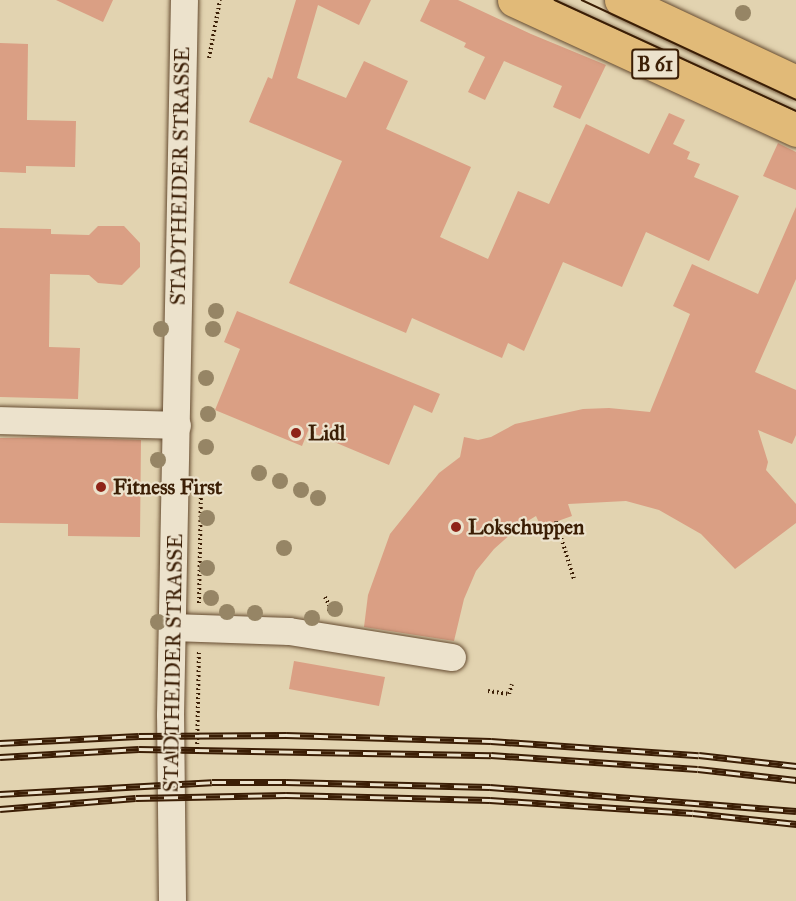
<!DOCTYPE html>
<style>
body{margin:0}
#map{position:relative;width:796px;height:901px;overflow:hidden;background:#e2d3b0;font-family:"IM FELL Great Primer",serif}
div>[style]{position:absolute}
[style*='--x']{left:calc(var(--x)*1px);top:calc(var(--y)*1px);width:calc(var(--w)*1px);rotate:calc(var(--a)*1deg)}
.building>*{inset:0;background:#da9f84}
.path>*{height:4px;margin-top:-2px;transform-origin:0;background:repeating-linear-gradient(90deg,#3b1e05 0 1.5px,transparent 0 4.5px)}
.roads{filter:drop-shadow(0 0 2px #654b30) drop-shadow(0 0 2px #654b30)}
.minor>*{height:27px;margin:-13.5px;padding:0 13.5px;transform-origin:13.5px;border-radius:13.5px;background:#ece2cc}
.major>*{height:33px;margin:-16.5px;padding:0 16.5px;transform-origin:16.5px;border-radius:16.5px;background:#e1ba78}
.tram>*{height:1.5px;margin:-0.75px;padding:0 0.75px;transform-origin:0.75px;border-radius:0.75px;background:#3b1e05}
.rail>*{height:7px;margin-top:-3.5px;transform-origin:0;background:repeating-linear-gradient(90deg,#ece2cc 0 14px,#3b1e05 0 28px);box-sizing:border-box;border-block:2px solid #3b1e05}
.trees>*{width:16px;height:16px;margin:-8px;border-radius:50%;background:#968565}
.dots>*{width:16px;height:16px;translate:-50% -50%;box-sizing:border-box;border:3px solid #ece2cc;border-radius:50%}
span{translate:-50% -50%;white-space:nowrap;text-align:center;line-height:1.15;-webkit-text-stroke:4.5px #ece2cc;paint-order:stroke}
.shield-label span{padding:2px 4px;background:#ece2cc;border:2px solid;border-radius:4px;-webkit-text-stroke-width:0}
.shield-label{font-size:20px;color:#3b1e05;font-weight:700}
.street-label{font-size:21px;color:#3b1e05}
.poi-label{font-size:21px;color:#3b1e05;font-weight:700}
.left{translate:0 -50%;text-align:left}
</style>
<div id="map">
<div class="building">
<div style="clip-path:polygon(56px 0,113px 0,103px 22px)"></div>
<div style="clip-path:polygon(296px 0,371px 0,359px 25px,318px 5px,297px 78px,346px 98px,364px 61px,408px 81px,386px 129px,471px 167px,440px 237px,488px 259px,518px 191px,549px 204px,586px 124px,649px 154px,669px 113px,685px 120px,673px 144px,690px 152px,687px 159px,700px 164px,694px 177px,739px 196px,709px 261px,646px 232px,622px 287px,563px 262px,524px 351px,508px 343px,502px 358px,412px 318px,406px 333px,289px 283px,342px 161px,249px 122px,268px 77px,272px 79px)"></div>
<div style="clip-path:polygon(430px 0,458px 0,531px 34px,606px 65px,580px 119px,553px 107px,562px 86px,504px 61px,485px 100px,468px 92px,485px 57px,464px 47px,466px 43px,420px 21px)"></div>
<div style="clip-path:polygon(0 43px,28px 44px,27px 120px,76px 121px,75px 167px,26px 166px,26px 173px,0 172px)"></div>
<div style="clip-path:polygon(778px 143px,796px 152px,796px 190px,763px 176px)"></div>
<div style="clip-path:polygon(796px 207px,796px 279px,755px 372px,796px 390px,796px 435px,792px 444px,758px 430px,768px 462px,766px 470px,796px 504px,796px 523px,735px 569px,701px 534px,659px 510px,626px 501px,568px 504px,572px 516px,541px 527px,536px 516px,521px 525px,494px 549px,476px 571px,464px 599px,454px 641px,364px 627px,368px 595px,390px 534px,439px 473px,460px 457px,464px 437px,478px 440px,491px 437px,515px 424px,583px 409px,609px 408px,650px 412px,690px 314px,673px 306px,692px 264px,758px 294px)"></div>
<div style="clip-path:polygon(98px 226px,124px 226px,140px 243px,140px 267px,122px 285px,98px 283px,89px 275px,50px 274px,49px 347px,80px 348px,78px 399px,0 397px,0 228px,51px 229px,51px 234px,89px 235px)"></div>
<div style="clip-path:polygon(237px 311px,440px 394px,432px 413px,414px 405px,389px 465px,308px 431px,302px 446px,215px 410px,240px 349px,224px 342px)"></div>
<div style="clip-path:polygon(53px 437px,141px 440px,140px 537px,68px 536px,68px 524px,0 523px,0 438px)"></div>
<div style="clip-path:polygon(294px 661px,385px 677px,379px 706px,289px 689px)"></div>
</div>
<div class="path">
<div style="--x:209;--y:58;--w:59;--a:-79.3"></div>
<div style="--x:556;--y:521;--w:61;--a:72.8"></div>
<div style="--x:325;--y:597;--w:9;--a:63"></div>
<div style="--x:329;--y:605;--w:8;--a:90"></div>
<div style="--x:199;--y:603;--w:118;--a:-89"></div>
<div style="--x:488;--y:691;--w:21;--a:8"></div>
<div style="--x:509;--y:694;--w:10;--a:-73"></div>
<div style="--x:197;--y:753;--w:103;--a:-88.9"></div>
</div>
<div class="roads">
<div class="minor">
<div style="--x:0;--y:420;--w:177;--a:1.6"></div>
<div style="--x:172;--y:627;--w:117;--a:2"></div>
<div style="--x:289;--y:631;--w:165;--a:9.1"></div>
<div style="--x:172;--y:901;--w:186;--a:-90.6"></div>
<div style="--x:170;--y:715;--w:715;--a:-88.88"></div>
</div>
<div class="major">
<div style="--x:514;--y:0;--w:311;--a:24.7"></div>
<div style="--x:621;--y:0;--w:193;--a:25.1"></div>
</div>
</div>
<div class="tram">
<div style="--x:555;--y:0;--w:265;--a:24.7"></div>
<div style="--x:582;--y:0;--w:236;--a:25"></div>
</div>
<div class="rail">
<div style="--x:0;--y:743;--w:139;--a:-2.9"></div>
<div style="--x:139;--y:736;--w:147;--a:-0.4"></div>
<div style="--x:286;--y:735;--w:205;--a:1.7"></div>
<div style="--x:491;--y:741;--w:208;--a:3.9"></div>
<div style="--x:699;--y:755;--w:98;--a:6.5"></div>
<div style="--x:0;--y:757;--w:139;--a:-3.3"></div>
<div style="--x:139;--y:749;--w:352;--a:1"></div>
<div style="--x:491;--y:755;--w:207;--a:3.9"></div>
<div style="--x:698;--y:769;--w:99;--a:6.4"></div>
<div style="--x:0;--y:794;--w:212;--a:-3.2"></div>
<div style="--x:212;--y:782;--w:74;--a:0"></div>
<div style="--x:286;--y:782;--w:204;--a:1.4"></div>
<div style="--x:490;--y:787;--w:307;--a:4.5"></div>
<div style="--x:0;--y:809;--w:136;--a:-4.6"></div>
<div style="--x:136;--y:798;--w:150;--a:-1.1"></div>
<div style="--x:286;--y:795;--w:204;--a:1.4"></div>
<div style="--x:490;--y:800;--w:203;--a:3.7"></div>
<div style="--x:693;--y:813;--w:104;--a:6.1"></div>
</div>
<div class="trees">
<div style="left:743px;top:13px"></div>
<div style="left:216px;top:311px"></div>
<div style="left:161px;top:329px"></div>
<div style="left:213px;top:329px"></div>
<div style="left:206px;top:378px"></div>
<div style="left:208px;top:414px"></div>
<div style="left:206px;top:447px"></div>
<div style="left:158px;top:460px"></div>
<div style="left:259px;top:473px"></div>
<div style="left:280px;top:481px"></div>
<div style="left:301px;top:490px"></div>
<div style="left:318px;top:498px"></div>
<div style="left:207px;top:518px"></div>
<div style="left:284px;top:548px"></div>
<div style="left:207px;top:568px"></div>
<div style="left:211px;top:598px"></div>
<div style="left:335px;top:609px"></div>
<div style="left:227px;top:612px"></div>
<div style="left:255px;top:613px"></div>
<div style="left:312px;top:618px"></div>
<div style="left:158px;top:622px"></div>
</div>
<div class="dots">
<div style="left:296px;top:433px;background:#8f2418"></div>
<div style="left:101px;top:487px;background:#8f2418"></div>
<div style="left:456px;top:527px;background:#8f2418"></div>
</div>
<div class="shield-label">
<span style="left:655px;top:64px">B 61</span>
</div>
<div class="street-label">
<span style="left:180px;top:176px;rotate:-89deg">STADTHEIDER STRASSE</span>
<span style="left:173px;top:663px;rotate:-89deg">STADTHEIDER STRASSE</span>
</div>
<div class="poi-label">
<span class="left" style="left:308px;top:433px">Lidl</span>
<span class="left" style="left:113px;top:487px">Fitness First</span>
<span class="left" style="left:468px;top:527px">Lokschuppen</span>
</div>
</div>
